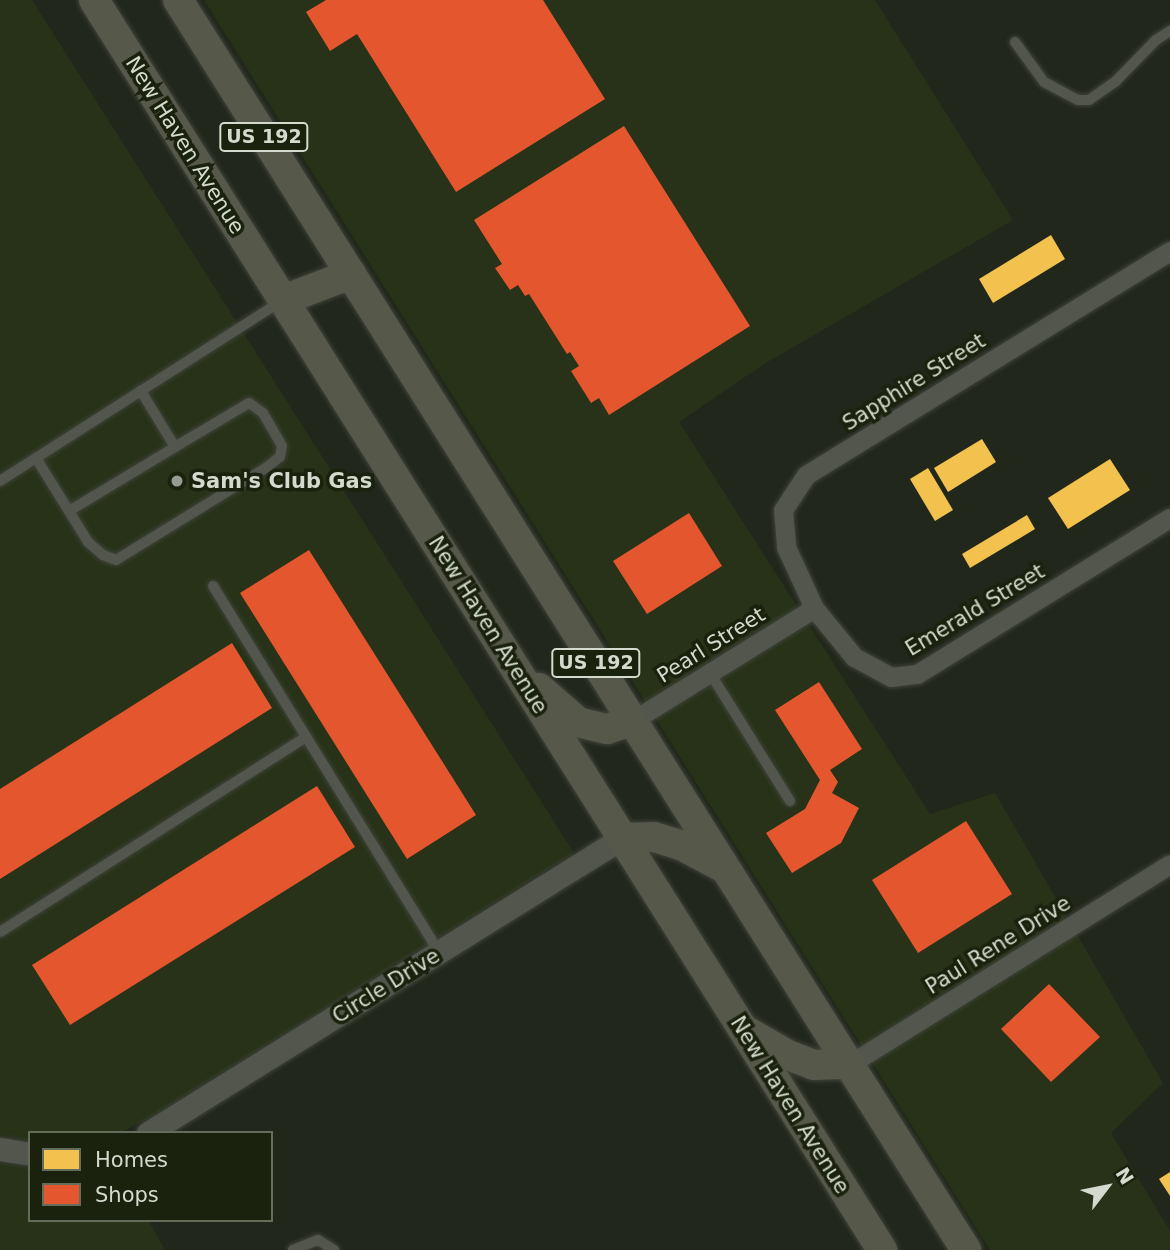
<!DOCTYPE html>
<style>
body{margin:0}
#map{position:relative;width:1170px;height:1250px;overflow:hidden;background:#22271b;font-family:"DejaVu Sans",sans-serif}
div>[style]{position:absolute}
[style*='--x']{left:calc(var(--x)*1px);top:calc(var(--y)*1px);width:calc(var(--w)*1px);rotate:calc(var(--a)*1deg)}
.built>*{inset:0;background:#283218}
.homes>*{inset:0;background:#f2c14e}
.shops>*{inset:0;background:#e4572e}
.roads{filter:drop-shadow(0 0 2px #3f433a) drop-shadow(0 0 2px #3f433a)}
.service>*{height:10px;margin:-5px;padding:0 5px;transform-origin:5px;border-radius:5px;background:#52564d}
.minor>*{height:19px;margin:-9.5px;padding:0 9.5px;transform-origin:9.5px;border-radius:9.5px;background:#52564d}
.tertiary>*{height:23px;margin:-11.5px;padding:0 11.5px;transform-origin:11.5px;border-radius:11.5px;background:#52564d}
.primary>*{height:30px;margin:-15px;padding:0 15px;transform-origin:15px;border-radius:15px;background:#56584a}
.dots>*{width:19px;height:19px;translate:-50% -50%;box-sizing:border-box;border:4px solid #1a220d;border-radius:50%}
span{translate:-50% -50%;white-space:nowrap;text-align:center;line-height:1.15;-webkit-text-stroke:7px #1a220d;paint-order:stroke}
.shield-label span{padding:2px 5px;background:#1a220d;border:2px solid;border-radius:5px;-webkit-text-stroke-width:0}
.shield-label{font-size:19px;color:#d4dacd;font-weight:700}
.street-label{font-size:21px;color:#d4dacd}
.poi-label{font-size:21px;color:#d4dacd;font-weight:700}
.left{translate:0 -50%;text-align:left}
.legend{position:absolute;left:28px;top:1131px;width:245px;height:91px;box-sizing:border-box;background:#1a220d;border:2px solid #646c5a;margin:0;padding:9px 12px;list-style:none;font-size:21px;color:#d4dacd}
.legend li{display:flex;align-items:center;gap:14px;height:35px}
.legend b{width:35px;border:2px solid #646c5a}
.north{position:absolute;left:1072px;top:1152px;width:70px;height:70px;-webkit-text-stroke:5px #1a220d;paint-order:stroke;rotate:58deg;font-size:19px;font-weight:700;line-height:28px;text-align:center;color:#d4dacd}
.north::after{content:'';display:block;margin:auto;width:24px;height:32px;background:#d4dacd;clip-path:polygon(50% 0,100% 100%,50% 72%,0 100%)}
</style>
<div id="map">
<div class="built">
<div style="clip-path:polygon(0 0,32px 0,574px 853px,155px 1115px,120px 1133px,30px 1133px,30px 1141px,0 1134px)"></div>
<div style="clip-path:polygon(204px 0,875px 0,1013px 220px,764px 364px,679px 422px,930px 814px,995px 793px,1163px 1083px,1111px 1133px,1170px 1231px,1170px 1250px,990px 1250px)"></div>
<div style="clip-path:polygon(0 1163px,30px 1168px,30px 1220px,148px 1220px,165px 1250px,0 1250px)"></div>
</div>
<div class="homes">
<div style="clip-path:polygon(1051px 235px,1065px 259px,993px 303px,979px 279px)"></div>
<div style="clip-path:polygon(982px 439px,996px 462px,948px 492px,934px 468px)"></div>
<div style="clip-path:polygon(1110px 459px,1130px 490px,1068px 529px,1048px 498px)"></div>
<div style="clip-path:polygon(928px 468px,953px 510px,935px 521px,910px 479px)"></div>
<div style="clip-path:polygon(1027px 515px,1035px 529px,970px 568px,962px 554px)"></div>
<div style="clip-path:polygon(1170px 1172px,1170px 1196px,1159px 1179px)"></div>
</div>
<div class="shops">
<div style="clip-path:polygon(326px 0,543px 0,605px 99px,456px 192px,357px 34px,330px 51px,306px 12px)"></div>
<div style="clip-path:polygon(624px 126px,750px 326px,609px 415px,599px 398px,591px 403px,571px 371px,579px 366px,570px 352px,567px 354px,529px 294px,525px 296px,518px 285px,510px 290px,495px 268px,502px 264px,474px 220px)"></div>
<div style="clip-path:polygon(689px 513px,722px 566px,647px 614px,613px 561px)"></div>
<div style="clip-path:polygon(309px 550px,476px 815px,407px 859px,240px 593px)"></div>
<div style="clip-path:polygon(232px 643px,272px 708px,0 879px,0 789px)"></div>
<div style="clip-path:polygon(819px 682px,862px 749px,830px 770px,838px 782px,832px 793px,859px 808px,841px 843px,792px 873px,766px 833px,805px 809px,820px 780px,775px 710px)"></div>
<div style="clip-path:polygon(317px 786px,355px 847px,70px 1025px,32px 965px)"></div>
<div style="clip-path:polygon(966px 821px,1012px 894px,918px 953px,872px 880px)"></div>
<div style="clip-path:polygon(1049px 984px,1100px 1037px,1051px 1082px,1001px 1029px)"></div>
</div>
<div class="roads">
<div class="service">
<div style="--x:1015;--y:42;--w:49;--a:54.1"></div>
<div style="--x:1044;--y:82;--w:38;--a:28"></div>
<div style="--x:1078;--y:100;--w:11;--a:0"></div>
<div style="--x:1089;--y:100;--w:32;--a:-35"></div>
<div style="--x:1115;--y:82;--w:59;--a:-45.7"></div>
<div style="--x:1156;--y:40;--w:17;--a:-33"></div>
<div style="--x:36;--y:458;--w:99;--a:58.2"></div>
<div style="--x:88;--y:542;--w:20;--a:41"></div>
<div style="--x:103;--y:555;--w:14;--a:21"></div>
<div style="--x:116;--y:560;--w:177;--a:-31.6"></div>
<div style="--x:267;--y:467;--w:16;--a:-38"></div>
<div style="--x:280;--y:457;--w:11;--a:-80"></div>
<div style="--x:282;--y:446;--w:38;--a:-120"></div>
<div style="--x:263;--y:413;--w:17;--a:-144"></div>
<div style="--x:249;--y:403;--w:86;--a:149.3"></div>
<div style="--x:0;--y:481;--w:332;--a:-32.6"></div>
<div style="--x:69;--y:511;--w:124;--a:-31.1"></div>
<div style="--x:175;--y:447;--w:66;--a:-121.3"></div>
<div style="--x:213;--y:586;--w:430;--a:58.3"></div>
<div style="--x:710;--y:673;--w:151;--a:58"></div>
<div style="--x:0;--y:932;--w:363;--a:-32.5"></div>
<div style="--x:293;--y:1250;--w:27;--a:-22"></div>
<div style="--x:318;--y:1240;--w:19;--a:32"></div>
</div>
<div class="minor">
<div style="--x:1170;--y:251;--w:427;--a:148.4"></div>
<div style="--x:806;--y:475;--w:42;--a:123.3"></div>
<div style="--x:783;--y:510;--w:37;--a:85"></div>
<div style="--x:786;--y:547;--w:67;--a:65.3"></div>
<div style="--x:814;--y:608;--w:63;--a:50.8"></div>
<div style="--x:854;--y:657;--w:42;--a:28.4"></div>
<div style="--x:891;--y:677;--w:26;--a:-7"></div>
<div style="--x:917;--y:674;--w:297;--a:-31.7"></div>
<div style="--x:632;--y:721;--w:214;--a:-31.8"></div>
<div style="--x:850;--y:1064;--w:377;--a:-32"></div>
</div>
<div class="tertiary">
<div style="--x:148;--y:1133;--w:558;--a:-31.9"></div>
<div style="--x:0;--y:1149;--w:30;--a:9"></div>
</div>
<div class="primary">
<div style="--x:94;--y:0;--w:1478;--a:57.77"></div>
<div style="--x:178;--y:0;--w:1478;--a:57.77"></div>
<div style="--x:283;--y:300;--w:73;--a:-20.9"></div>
<div style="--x:539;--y:688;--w:52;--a:41.1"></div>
<div style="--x:578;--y:722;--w:30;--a:14"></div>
<div style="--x:607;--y:729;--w:26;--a:-18"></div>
<div style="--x:622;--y:838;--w:32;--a:-2"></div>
<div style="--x:654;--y:837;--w:28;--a:17"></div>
<div style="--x:681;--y:845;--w:49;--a:28.1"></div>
<div style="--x:748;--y:1032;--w:46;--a:29.9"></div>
<div style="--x:788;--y:1055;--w:28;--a:21"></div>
<div style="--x:814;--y:1065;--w:36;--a:-2"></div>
</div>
</div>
<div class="dots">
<div style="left:177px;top:481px;background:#969b8f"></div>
</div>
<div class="shield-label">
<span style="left:264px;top:137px">US 192</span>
<span style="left:596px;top:663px">US 192</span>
</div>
<div class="street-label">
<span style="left:185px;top:145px;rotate:58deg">New Haven Avenue</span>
<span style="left:914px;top:382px;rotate:-32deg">Sapphire Street</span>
<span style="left:975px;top:610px;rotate:-31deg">Emerald Street</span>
<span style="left:488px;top:625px;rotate:58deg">New Haven Avenue</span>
<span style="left:711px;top:645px;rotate:-32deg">Pearl Street</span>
<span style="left:998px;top:945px;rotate:-32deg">Paul Rene Drive</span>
<span style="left:386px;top:986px;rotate:-32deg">Circle Drive</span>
<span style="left:790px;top:1105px;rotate:58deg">New Haven Avenue</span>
</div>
<div class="poi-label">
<span class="left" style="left:191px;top:481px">Sam's Club Gas</span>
</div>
<ul class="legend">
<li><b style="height:19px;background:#f2c14e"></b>Homes</li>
<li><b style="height:19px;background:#e4572e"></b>Shops</li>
</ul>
<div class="north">N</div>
</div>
